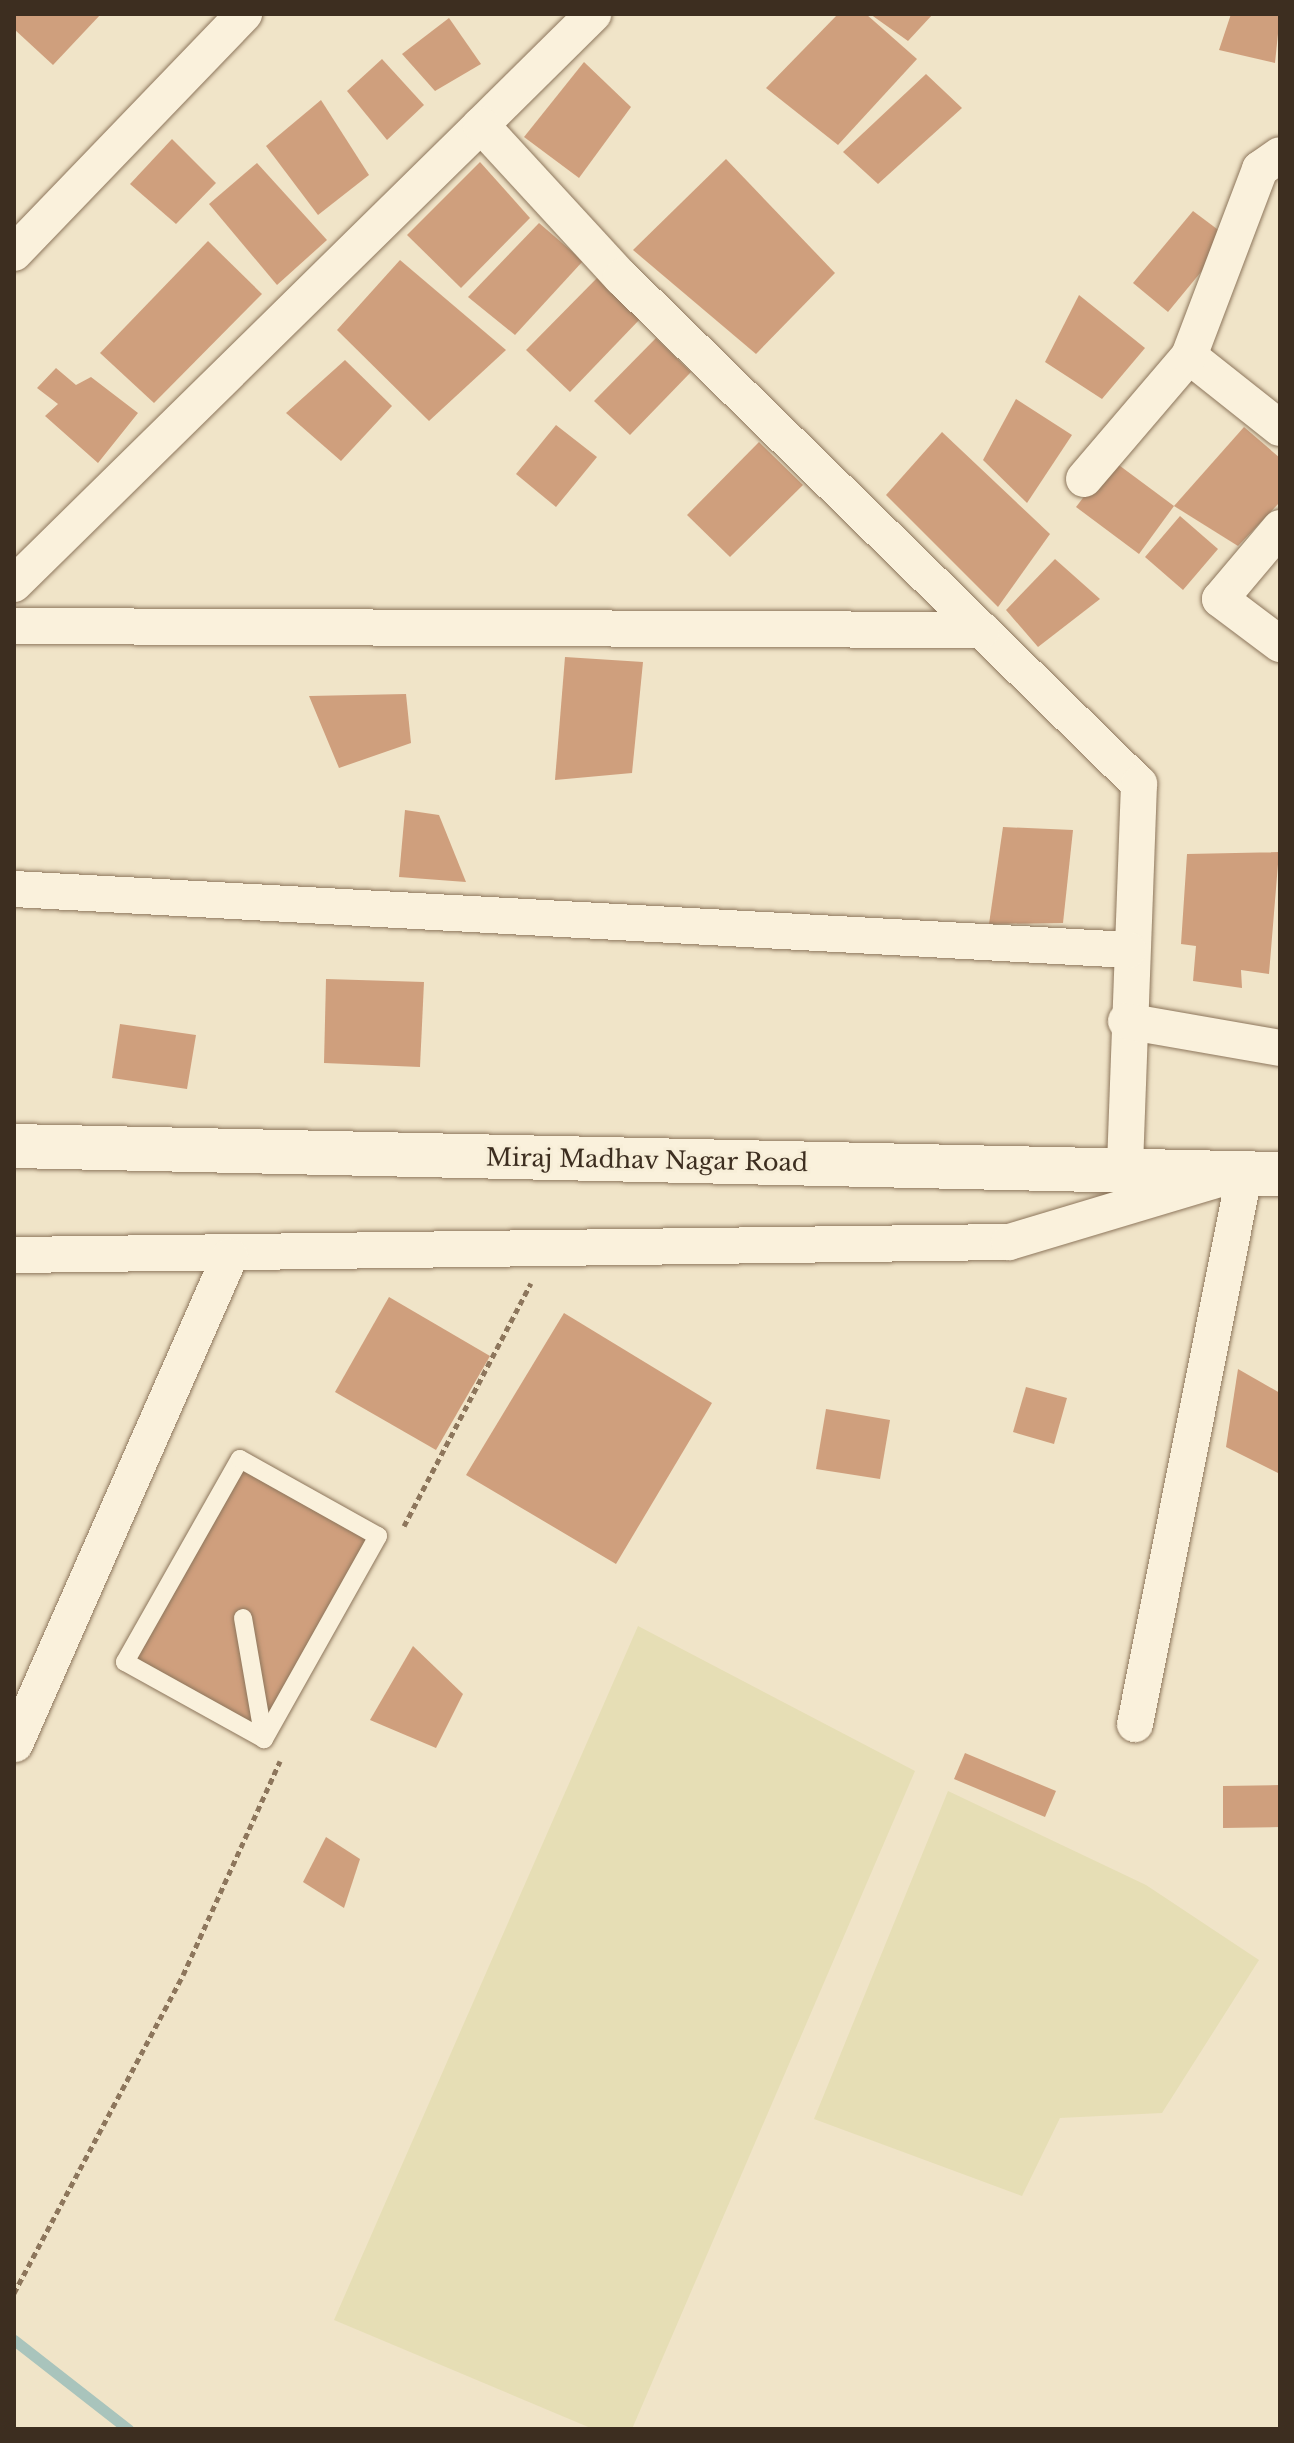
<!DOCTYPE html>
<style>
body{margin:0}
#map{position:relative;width:1294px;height:2443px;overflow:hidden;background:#f0e4c8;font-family:"Libre Baskerville",serif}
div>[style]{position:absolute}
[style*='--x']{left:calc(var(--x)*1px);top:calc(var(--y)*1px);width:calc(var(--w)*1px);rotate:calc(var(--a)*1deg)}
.farmland>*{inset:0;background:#e6deb5}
.stream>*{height:11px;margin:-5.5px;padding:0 5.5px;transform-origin:5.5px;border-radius:5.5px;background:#a9c4bc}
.building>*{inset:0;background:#cf9f7d}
.path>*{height:5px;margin-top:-2.5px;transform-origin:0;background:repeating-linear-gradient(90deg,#8d765c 0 6px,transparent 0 10px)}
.roads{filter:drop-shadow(0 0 2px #8d765c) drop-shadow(0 0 2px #8d765c)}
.lane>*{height:18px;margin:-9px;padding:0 9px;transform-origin:9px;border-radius:9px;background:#faf1dc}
.street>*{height:36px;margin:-18px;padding:0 18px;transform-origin:18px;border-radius:18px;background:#faf1dc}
.secondary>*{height:44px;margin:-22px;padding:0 22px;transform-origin:22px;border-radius:22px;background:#faf1dc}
span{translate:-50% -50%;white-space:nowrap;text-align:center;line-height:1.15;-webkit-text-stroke:6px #f7eed8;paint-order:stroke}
.street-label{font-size:24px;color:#3d2e20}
.frame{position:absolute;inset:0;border:16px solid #3d2e20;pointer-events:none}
</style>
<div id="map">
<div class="farmland">
<div style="clip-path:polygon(638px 1626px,915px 1771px,632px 2429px,593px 2429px,334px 2320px)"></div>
<div style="clip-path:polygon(948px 1791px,1146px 1885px,1259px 1960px,1162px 2113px,1060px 2118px,1022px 2196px,814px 2119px)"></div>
</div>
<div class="stream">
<div style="--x:14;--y:2340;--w:145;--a:38"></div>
</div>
<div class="building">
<div style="clip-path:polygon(14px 14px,101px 14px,53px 65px,14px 29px)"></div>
<div style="clip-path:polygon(838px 14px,866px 14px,917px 59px,838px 145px,766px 88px)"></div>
<div style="clip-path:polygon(870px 14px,933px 14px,908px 41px)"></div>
<div style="clip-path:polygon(1231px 14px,1280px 14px,1275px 63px,1219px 50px)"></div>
<div style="clip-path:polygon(449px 18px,481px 64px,435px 91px,402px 54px)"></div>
<div style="clip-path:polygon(382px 59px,424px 105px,387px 140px,347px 91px)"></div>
<div style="clip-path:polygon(584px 62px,631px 107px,579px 178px,524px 137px)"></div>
<div style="clip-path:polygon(926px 74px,962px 108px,878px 184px,843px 152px)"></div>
<div style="clip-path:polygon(321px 100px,369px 175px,318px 215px,266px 146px)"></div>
<div style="clip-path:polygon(172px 139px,216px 183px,176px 224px,130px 184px)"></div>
<div style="clip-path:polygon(726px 159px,835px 273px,756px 354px,633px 250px)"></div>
<div style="clip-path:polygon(480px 162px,530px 218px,461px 288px,407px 235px)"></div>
<div style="clip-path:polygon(257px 163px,327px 240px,277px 285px,209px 204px)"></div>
<div style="clip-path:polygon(1193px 211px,1229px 238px,1168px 312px,1133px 283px)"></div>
<div style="clip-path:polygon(539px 223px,583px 261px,515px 335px,468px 297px)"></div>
<div style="clip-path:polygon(208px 241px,262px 294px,154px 403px,100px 353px)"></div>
<div style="clip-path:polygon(400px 260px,506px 350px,429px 421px,337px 330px)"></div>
<div style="clip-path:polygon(598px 277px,641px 318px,570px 392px,526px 350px)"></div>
<div style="clip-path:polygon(1079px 295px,1145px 348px,1102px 399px,1045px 362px)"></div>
<div style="clip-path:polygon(656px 338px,691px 372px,630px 435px,594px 401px)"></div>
<div style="clip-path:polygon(345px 360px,392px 406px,341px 461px,286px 413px)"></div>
<div style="clip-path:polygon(56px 368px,76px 385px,91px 377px,138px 413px,98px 463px,45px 416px,58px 404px,37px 388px)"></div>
<div style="clip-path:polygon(1016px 399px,1072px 435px,1027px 503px,983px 460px)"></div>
<div style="clip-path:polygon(556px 425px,597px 457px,556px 507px,516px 474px)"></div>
<div style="clip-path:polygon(1244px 427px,1280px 458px,1280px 502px,1238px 546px,1174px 506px)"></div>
<div style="clip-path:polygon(942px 432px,1050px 534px,998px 607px,886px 495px)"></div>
<div style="clip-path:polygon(759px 442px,803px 485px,730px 557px,687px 515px)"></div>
<div style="clip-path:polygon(1112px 460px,1174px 506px,1139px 554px,1076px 507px)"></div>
<div style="clip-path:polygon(1180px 516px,1218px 549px,1183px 590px,1145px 557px)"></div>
<div style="clip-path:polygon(1055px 559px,1100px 599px,1038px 647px,1006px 610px)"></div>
<div style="clip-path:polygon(565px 657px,643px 662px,632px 773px,555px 780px)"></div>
<div style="clip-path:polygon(406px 694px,411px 743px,339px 768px,309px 696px)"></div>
<div style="clip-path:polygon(405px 810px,439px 815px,466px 882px,399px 877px)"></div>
<div style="clip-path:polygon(1003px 827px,1073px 830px,1063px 923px,989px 924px)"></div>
<div style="clip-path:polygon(1279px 852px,1269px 974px,1241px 970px,1242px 988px,1193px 981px,1196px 946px,1181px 944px,1187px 854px)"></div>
<div style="clip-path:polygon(326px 979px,424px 982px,420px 1067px,324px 1063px)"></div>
<div style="clip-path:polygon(120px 1024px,196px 1035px,187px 1089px,112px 1078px)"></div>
<div style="clip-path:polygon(389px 1297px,490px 1356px,436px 1450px,335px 1392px)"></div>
<div style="clip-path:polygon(564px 1313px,712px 1403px,616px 1564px,466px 1475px)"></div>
<div style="clip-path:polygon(1238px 1369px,1280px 1393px,1280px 1474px,1226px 1447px)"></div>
<div style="clip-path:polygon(1026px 1387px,1067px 1398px,1054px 1444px,1013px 1432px)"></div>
<div style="clip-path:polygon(826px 1409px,890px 1420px,880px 1479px,816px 1469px)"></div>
<div style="clip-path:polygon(240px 1459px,378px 1536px,264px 1739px,125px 1662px)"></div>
<div style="clip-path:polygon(413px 1646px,463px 1694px,436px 1748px,370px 1720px)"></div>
<div style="clip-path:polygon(965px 1753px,1056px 1791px,1045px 1817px,954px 1779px)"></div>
<div style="clip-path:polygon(1280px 1785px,1280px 1827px,1223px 1828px,1223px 1786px)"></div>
<div style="clip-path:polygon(326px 1837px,360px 1859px,344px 1908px,303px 1882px)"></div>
</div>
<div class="path">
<div style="--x:404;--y:1526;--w:274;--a:-62.4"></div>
<div style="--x:14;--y:2293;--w:360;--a:-62"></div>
<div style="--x:183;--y:1975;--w:235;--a:-65.6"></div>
</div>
<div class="roads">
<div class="lane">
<div style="--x:243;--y:1618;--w:123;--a:80.2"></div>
<div style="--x:264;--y:1739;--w:159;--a:-151"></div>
<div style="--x:125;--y:1662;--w:233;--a:-60.5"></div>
<div style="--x:240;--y:1459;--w:158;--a:29.2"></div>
<div style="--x:378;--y:1536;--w:233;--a:119.3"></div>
</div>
<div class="street">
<div style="--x:481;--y:125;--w:158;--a:-44.7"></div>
<div style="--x:14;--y:253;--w:332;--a:-46.1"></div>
<div style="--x:1189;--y:356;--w:116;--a:38.4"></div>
<div style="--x:1084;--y:479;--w:162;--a:-49.5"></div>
<div style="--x:1189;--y:356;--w:200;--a:-69.2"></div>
<div style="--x:1260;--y:169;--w:24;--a:-35"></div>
<div style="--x:1280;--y:528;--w:93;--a:130.2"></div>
<div style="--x:1220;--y:599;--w:75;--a:36.9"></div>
<div style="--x:14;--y:584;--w:655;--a:-44.51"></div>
<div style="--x:481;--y:125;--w:207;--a:47.4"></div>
<div style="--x:621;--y:277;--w:725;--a:44.39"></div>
<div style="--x:1139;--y:784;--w:386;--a:92.1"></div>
<div style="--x:14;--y:626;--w:968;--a:0.24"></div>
<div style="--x:14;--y:889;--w:1116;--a:3.13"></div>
<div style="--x:1126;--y:1021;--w:156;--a:9.9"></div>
<div style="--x:14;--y:1255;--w:995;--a:-0.75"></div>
<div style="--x:1009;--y:1242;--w:246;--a:-16.7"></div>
<div style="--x:1245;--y:1171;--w:564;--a:101.25"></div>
<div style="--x:15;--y:1744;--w:533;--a:-66.22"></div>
</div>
<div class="secondary">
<div style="--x:14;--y:1146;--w:1266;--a:1.27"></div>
</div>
</div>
<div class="street-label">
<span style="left:647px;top:1160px;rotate:1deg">Miraj Madhav Nagar Road</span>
</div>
<div class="frame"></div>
</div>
